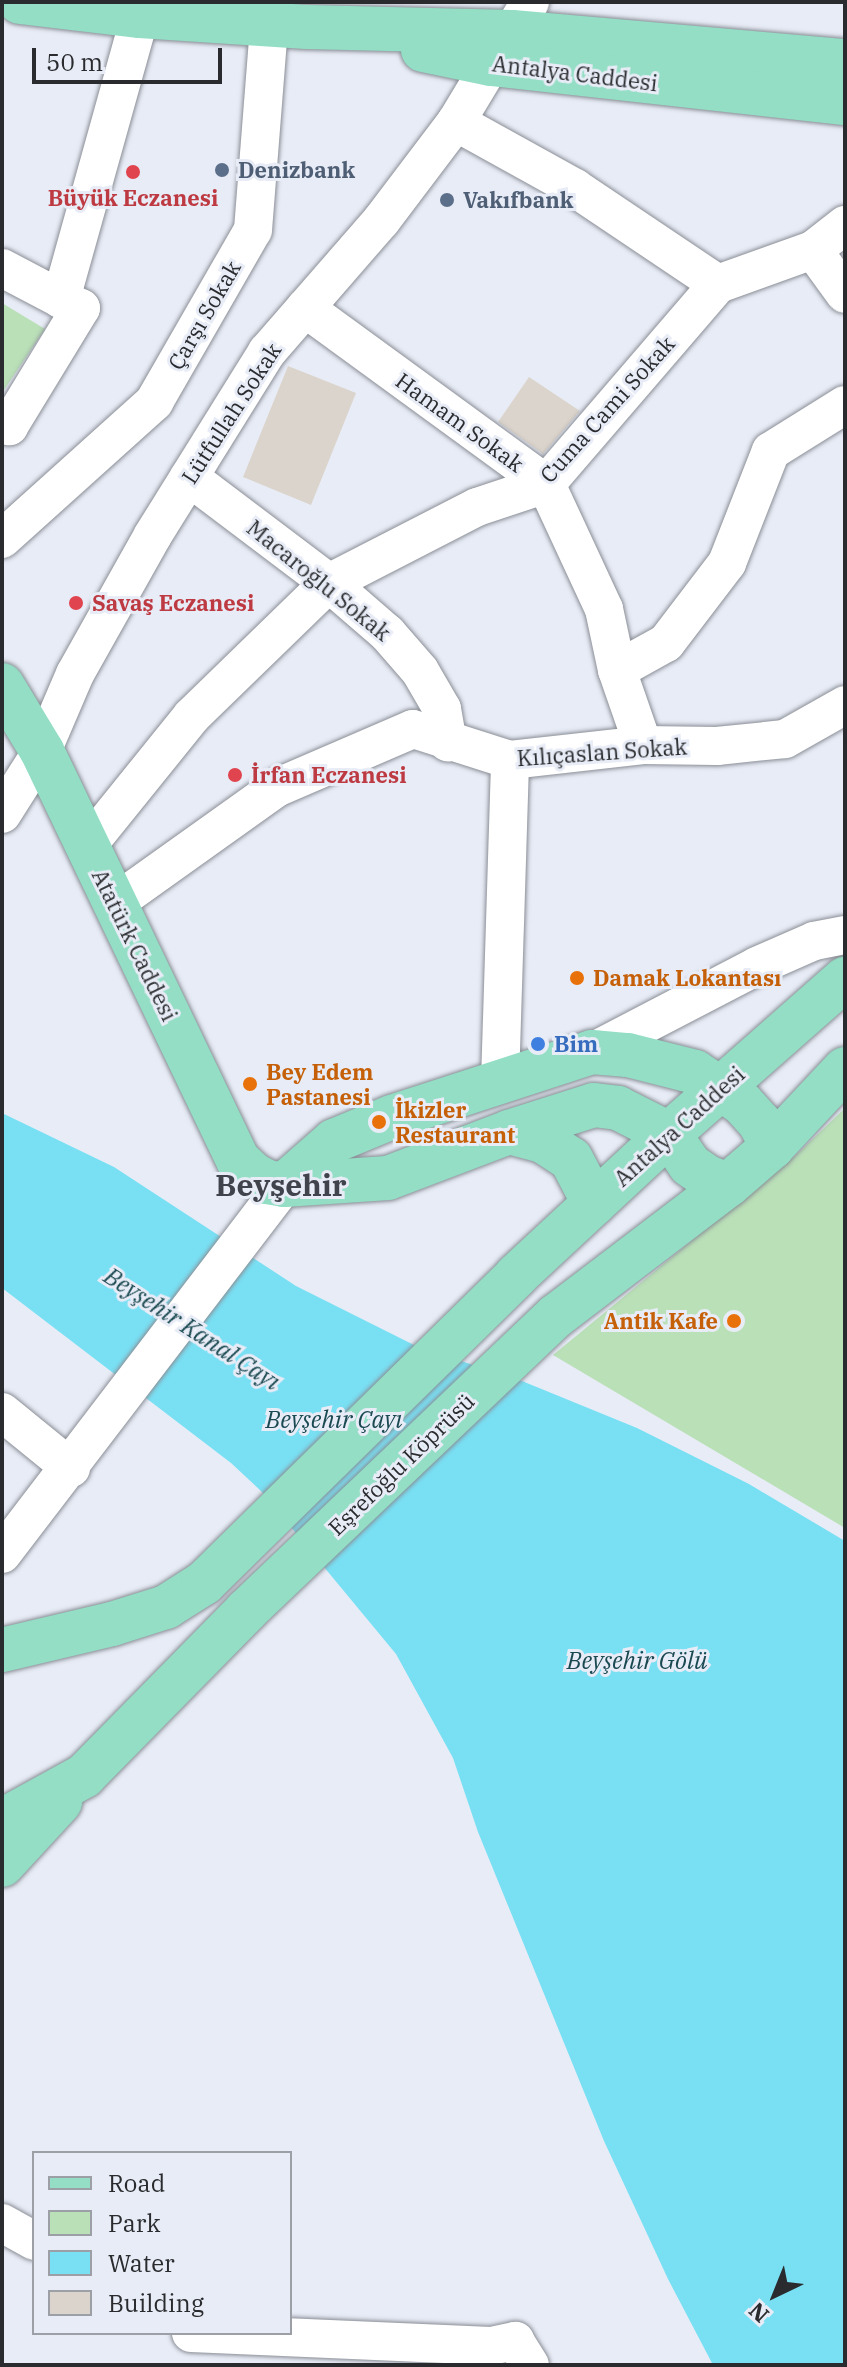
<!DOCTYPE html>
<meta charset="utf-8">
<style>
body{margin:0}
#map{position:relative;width:847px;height:2367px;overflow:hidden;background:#e8ecf6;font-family:"IBM Plex Serif",serif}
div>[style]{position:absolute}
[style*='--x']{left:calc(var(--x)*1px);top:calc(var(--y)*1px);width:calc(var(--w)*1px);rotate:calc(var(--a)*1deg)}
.green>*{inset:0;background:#bae0b8}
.water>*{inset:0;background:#79e0f4}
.building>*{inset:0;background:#dbd4cc}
.roads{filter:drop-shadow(0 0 2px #8a8e96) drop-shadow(0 0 2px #8a8e96)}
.minor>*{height:38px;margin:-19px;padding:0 19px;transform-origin:19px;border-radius:19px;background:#fff}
.major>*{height:44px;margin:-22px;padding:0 22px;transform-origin:22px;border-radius:22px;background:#93dec4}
.dots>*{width:22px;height:22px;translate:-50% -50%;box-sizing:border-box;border:4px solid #e8ecf6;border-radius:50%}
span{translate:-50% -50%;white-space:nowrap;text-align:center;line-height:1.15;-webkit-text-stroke:6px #e8ecf6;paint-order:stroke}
.street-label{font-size:22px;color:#292b2e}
.service-label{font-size:22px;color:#4e5e75;font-weight:700}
.left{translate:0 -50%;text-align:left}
.health-label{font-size:22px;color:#be3a42;font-weight:700}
.food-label{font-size:22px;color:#c56008;font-weight:700}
.right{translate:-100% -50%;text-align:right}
.shop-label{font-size:22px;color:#366cbe;font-weight:700}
.water-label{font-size:24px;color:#1a4951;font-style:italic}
.district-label{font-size:30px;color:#40434b;font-weight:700}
.frame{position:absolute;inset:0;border:4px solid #292b2e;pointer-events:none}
.legend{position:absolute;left:32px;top:2151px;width:260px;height:184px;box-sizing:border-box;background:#e8ecf6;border:2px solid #9c9fa6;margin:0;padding:10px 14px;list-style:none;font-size:24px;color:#292b2e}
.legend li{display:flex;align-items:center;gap:16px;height:40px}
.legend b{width:40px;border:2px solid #9c9fa6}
.north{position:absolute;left:735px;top:2255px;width:80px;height:80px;-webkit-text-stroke:6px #e8ecf6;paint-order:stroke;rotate:223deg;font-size:22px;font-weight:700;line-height:32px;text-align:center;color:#292b2e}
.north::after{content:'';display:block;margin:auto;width:28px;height:36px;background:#292b2e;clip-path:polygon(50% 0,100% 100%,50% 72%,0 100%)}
.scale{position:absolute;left:32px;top:48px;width:190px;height:36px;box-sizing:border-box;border:4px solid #292b2e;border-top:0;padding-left:10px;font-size:24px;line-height:28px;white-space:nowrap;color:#292b2e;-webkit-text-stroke:6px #e8ecf6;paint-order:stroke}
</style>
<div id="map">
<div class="green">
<div style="clip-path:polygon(2px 303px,45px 329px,2px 393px)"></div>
<div style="clip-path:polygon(845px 1108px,845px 1528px,553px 1355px,796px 1155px)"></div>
</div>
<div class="water">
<div style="clip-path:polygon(2px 1113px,114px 1167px,296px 1286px,418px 1347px,522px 1381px,637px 1428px,749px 1484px,845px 1541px,845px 2365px,713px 2365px,668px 2279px,604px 2141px,478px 1832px,453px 1758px,396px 1654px,261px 1491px,231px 1463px,2px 1288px)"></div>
</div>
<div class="building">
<div style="clip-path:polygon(288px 366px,356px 393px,311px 505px,243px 477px)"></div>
<div style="clip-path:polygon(529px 377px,580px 411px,543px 454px,498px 422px)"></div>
</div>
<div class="roads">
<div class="minor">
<div style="--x:512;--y:32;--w:35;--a:-59"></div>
<div style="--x:456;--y:122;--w:136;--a:29"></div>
<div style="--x:575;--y:188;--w:172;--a:33.9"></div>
<div style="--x:813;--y:250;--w:54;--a:54"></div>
<div style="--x:2;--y:268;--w:67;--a:27.7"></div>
<div style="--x:61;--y:299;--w:294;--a:-74.4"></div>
<div style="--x:305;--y:308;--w:298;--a:36.1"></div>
<div style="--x:546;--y:484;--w:138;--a:65.1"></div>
<div style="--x:604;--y:609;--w:62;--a:78"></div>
<div style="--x:617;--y:670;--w:79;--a:70.9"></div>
<div style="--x:2;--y:421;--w:9;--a:36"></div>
<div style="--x:9;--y:426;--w:138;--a:-58.6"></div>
<div style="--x:81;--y:308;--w:22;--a:-156"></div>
<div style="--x:189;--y:477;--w:176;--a:37.1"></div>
<div style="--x:329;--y:583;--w:77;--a:40.8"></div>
<div style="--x:387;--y:633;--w:50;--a:49"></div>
<div style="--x:420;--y:671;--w:44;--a:59.9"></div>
<div style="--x:442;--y:709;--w:34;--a:80"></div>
<div style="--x:2;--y:539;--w:205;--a:-42"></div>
<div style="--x:154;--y:402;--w:198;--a:-60.1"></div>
<div style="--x:253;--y:230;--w:206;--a:-85.5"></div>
<div style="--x:617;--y:670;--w:56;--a:-28.9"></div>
<div style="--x:666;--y:643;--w:101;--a:-52.7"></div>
<div style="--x:727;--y:563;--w:120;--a:-68.6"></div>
<div style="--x:771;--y:451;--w:87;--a:-31.9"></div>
<div style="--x:2;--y:814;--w:75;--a:-57.6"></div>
<div style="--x:42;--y:751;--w:84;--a:-66.8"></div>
<div style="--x:75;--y:674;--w:159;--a:-60.7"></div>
<div style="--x:153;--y:535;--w:216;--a:-58.1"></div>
<div style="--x:267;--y:352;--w:174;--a:-49"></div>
<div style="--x:381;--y:221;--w:124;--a:-52.9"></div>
<div style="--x:456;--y:122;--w:68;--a:-58.9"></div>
<div style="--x:87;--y:846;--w:167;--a:-51.1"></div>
<div style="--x:192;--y:716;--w:191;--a:-44.2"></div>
<div style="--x:329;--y:583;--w:166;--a:-27.2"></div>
<div style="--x:477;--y:507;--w:73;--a:-18.4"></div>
<div style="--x:546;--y:484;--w:264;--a:-49.3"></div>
<div style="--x:718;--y:284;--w:101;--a:-19.7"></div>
<div style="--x:813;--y:250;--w:41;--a:-38"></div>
<div style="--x:115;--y:903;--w:198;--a:-35.5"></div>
<div style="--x:276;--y:788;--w:149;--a:-23.3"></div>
<div style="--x:413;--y:729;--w:102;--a:17.7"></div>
<div style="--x:510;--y:760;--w:134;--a:-6.4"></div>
<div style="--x:643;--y:745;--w:74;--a:0.8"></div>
<div style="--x:717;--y:746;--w:68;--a:-5.9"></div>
<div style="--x:785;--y:739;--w:69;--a:-29.5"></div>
<div style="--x:592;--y:1052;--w:186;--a:-27.5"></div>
<div style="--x:757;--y:966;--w:62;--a:-23.7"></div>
<div style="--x:814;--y:941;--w:32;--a:-11"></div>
<div style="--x:500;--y:1082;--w:322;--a:-88.2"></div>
<div style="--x:2;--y:1412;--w:89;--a:39.1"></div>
<div style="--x:2;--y:1554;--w:464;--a:-52.6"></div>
<div style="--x:2;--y:2223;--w:37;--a:29"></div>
<div style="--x:191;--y:2333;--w:300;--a:2.5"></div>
<div style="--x:491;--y:2346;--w:25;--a:-12"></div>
<div style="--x:515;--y:2341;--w:28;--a:58"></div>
</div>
<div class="major">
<div style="--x:20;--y:2;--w:121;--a:6.7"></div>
<div style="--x:140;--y:16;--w:167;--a:3.8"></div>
<div style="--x:307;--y:27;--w:205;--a:1.4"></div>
<div style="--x:512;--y:32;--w:334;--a:5"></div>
<div style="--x:423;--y:50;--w:69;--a:11.6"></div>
<div style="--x:491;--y:64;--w:356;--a:6.3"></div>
<div style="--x:2;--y:685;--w:77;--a:58.8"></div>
<div style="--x:42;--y:751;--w:454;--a:64.4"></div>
<div style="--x:238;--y:1160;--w:22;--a:43"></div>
<div style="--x:254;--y:1175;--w:15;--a:28"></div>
<div style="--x:267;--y:1182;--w:17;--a:10"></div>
<div style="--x:284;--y:1185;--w:104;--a:-3.9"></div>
<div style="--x:388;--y:1178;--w:129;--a:-20.8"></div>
<div style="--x:509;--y:1132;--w:35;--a:15"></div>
<div style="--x:543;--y:1141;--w:33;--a:33"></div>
<div style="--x:571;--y:1159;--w:50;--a:62.4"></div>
<div style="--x:509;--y:1132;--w:89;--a:-17.6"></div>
<div style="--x:594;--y:1105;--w:24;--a:7"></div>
<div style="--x:618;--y:1108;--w:57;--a:27"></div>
<div style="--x:669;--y:1134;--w:37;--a:56"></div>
<div style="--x:690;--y:1165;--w:21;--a:35"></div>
<div style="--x:707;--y:1177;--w:22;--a:21"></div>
<div style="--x:284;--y:1185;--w:67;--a:-41.3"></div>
<div style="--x:334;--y:1141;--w:63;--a:-22.5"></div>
<div style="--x:392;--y:1117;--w:210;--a:-18"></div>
<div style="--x:592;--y:1052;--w:36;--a:5"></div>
<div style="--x:628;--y:1055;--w:69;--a:14.2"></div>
<div style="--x:695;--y:1072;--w:56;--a:33.4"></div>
<div style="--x:742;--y:1103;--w:27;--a:48"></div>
<div style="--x:760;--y:1123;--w:27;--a:63"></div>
<div style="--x:2;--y:1650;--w:113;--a:-13.3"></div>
<div style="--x:112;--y:1624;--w:57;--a:-17.5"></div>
<div style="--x:166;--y:1607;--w:45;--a:-32.3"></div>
<div style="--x:204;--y:1583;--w:438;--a:-44.5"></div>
<div style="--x:516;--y:1276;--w:209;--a:-42.9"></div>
<div style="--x:669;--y:1134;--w:235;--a:-41.4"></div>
<div style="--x:2;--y:1821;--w:94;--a:-28.8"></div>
<div style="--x:84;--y:1776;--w:231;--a:-45.5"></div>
<div style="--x:246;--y:1611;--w:428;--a:-43.6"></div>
<div style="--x:556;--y:1316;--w:216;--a:-37.3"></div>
<div style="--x:728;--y:1185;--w:58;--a:-40.8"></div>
<div style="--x:772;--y:1147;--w:107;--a:-46.9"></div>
<div style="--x:2;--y:1865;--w:86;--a:-47.4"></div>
</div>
</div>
<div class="dots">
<div style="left:222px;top:170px;background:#5c6f8a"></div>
<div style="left:133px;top:172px;background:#e0444e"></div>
<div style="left:447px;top:200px;background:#5c6f8a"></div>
<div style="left:76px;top:603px;background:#e0444e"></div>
<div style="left:235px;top:775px;background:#e0444e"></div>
<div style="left:577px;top:978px;background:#e8710a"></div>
<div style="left:538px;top:1044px;background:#3f7fe0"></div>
<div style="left:250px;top:1084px;background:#e8710a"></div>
<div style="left:379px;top:1122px;background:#e8710a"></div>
<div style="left:734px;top:1321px;background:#e8710a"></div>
</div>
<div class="street-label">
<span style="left:575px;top:73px;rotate:7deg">Antalya Caddesi</span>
<span style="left:204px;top:315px;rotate:-60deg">Çarşı Sokak</span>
<span style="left:607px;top:409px;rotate:-48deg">Cuma Cami Sokak</span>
<span style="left:231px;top:413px;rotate:-57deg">Lütfullah Sokak</span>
<span style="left:460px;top:422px;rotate:36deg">Hamam Sokak</span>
<span style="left:319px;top:580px;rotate:39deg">Macaroğlu Sokak</span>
<span style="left:602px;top:752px;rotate:-4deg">Kılıçaslan Sokak</span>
<span style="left:135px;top:945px;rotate:64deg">Atatürk Caddesi</span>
<span style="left:679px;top:1126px;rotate:-42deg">Antalya Caddesi</span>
<span style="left:401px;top:1464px;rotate:-44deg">Eşrefoğlu Köprüsü</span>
</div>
<div class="service-label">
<span class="left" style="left:238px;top:170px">Denizbank</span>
<span class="left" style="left:463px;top:200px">Vakıfbank</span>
</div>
<div class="health-label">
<span style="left:133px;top:198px">Büyük Eczanesi</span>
<span class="left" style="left:92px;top:603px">Savaş Eczanesi</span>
<span class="left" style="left:251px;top:775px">İrfan Eczanesi</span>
</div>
<div class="food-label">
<span class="left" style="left:593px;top:978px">Damak Lokantası</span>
<span class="left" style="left:266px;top:1084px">Bey Edem<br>Pastanesi</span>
<span class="left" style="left:395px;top:1122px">İkizler<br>Restaurant</span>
<span class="right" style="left:718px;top:1321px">Antik Kafe</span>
</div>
<div class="shop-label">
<span class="left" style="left:554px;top:1044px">Bim</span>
</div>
<div class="water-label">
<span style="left:192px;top:1329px;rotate:33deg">Beyşehir Kanal Çayı</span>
<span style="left:334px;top:1420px">Beyşehir Çayı</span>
<span style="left:637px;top:1661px">Beyşehir Gölü</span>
</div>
<div class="district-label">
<span style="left:281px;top:1185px">Beyşehir</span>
</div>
<div class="frame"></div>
<ul class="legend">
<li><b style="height:10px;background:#93dec4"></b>Road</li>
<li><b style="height:22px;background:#bae0b8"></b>Park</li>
<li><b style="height:22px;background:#79e0f4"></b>Water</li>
<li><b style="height:22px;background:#dbd4cc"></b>Building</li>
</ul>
<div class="north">N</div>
<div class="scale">50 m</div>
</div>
